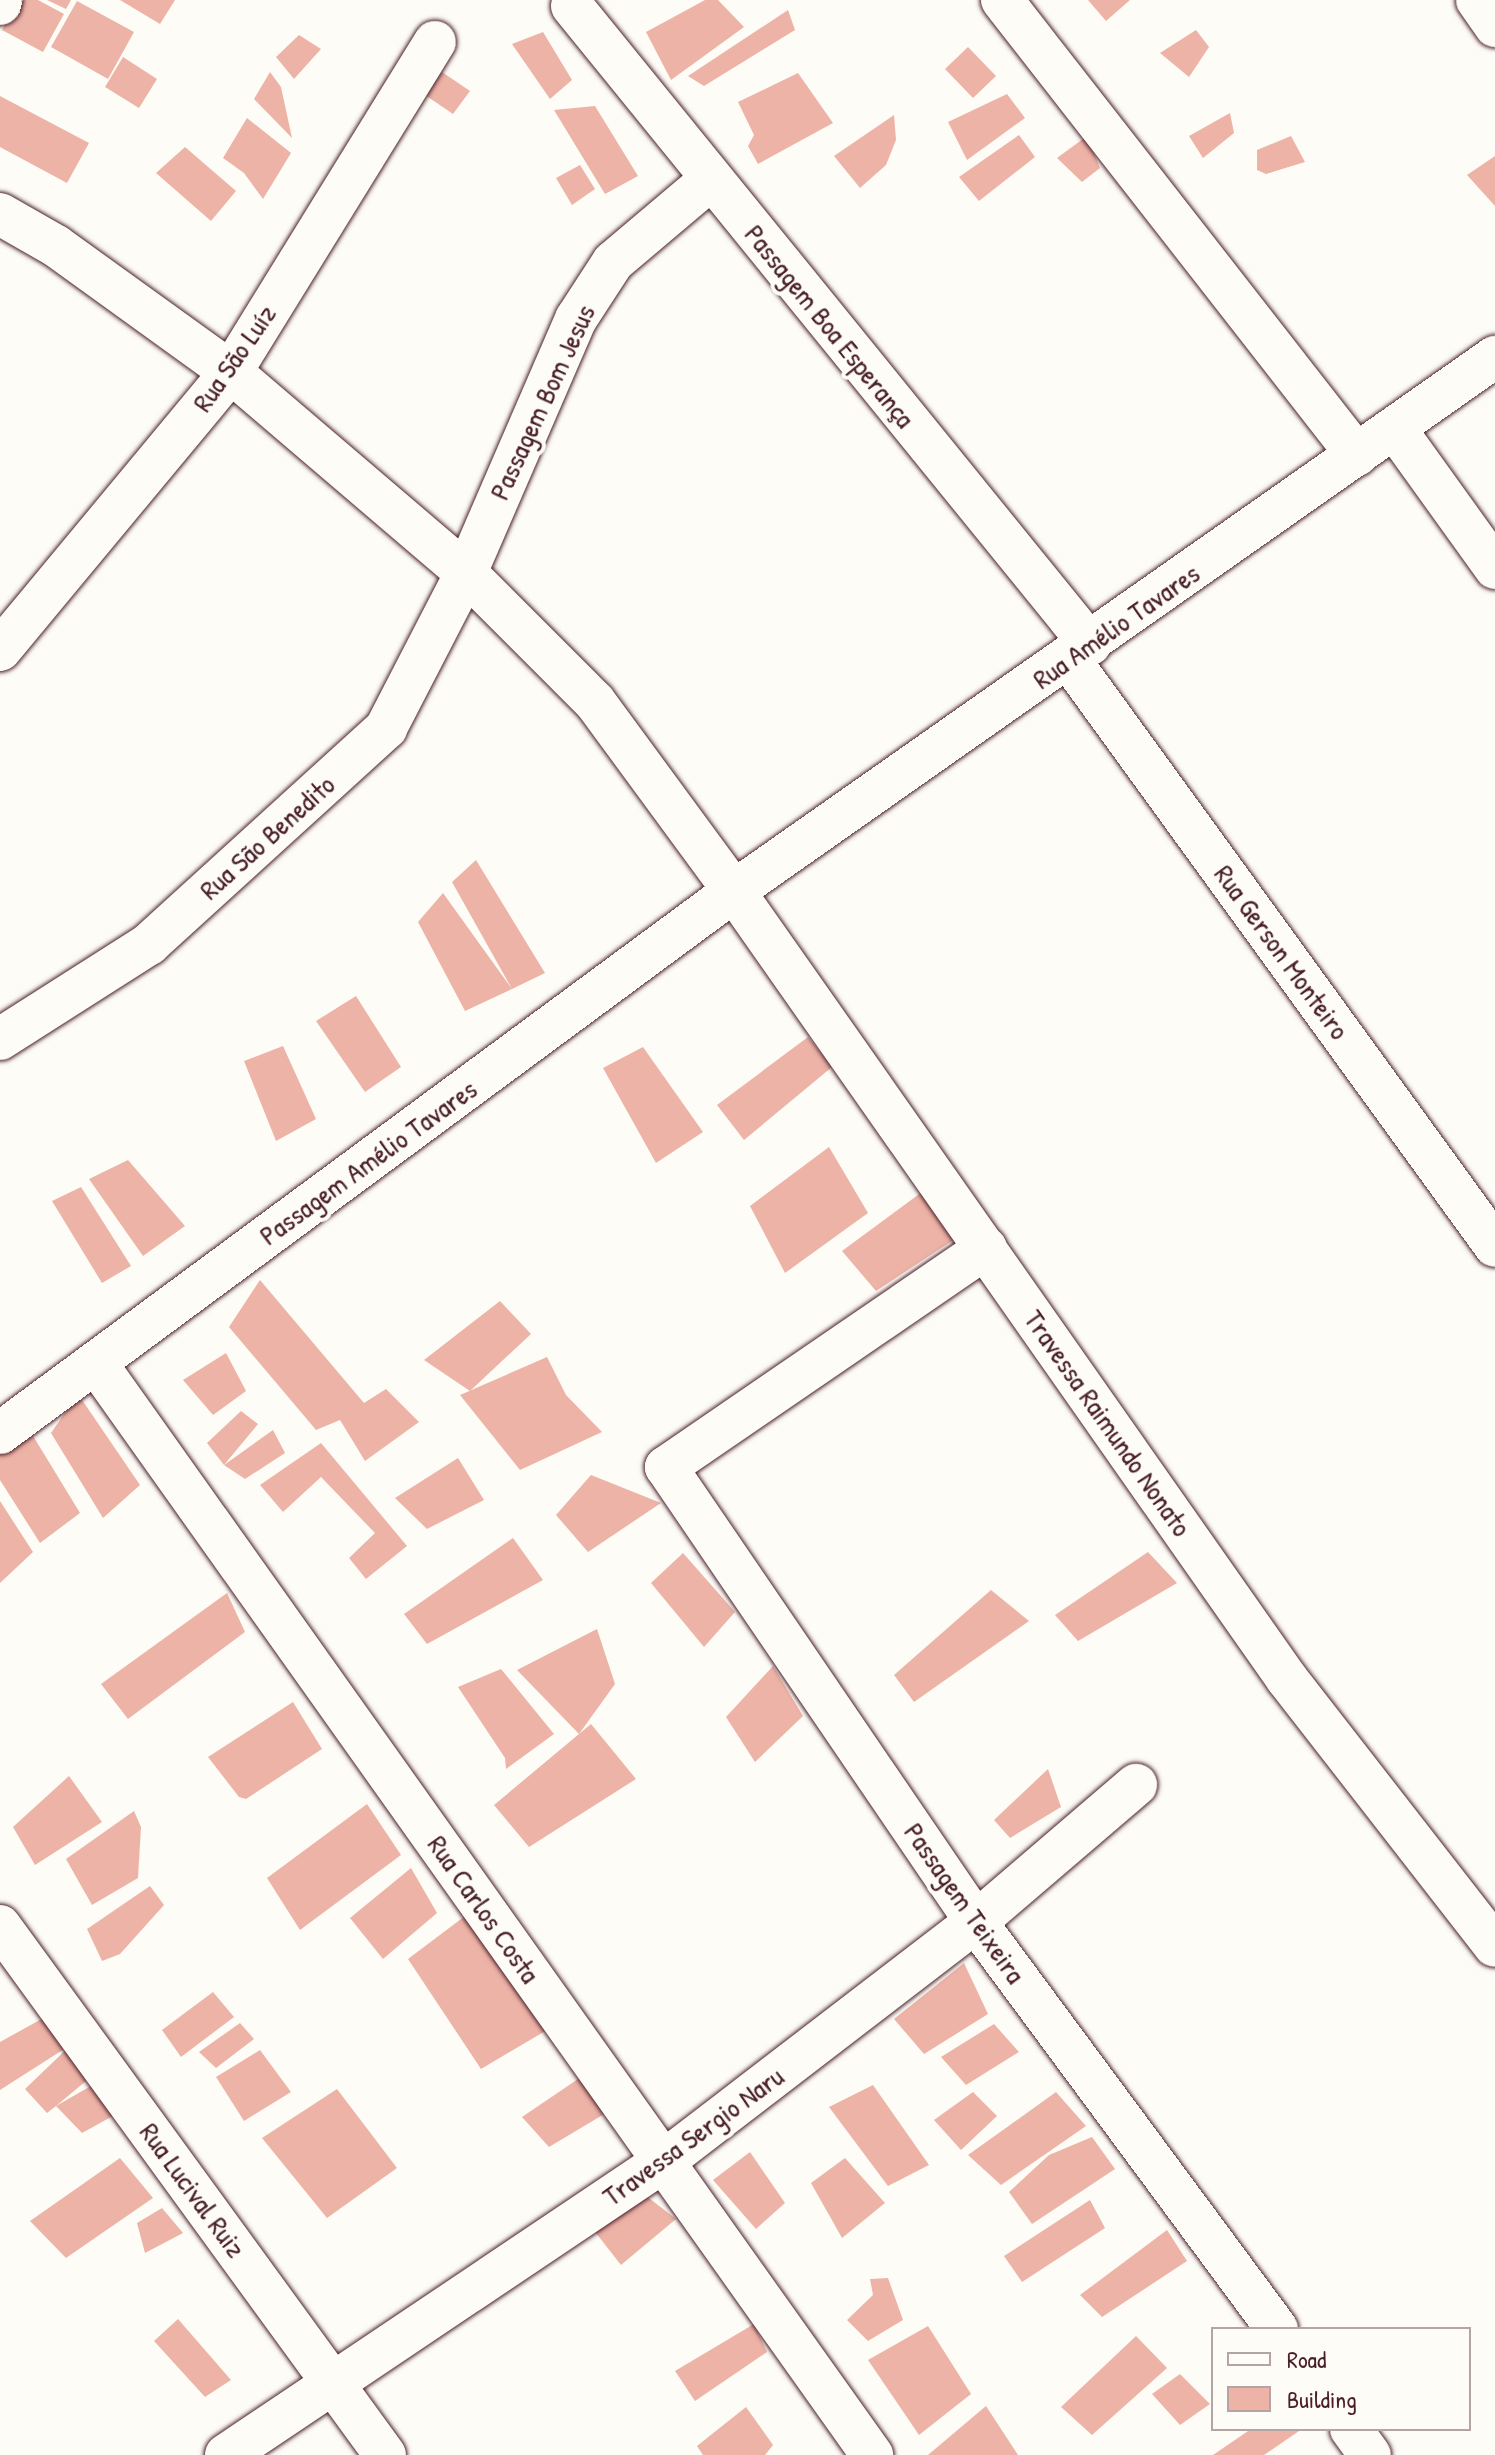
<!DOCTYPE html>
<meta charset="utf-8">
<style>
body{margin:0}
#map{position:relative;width:1495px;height:2455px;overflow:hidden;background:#fdfcf7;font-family:"Patrick Hand",sans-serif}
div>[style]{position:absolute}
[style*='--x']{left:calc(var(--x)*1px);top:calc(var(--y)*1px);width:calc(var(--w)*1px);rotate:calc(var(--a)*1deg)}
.building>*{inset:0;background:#edb3a6}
.roads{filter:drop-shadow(0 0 2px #4a1f2b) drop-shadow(0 0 2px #4a1f2b)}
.minor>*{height:42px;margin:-21px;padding:0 21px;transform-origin:21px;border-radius:21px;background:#fdfcf7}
span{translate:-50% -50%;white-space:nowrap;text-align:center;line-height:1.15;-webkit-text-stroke:8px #fdfcf7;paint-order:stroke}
.street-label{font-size:28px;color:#4a1f2b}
.legend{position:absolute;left:1211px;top:2327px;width:260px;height:104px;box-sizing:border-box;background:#fdfcf7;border:2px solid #b5a4a5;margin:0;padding:10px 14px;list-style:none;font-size:24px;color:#4a1f2b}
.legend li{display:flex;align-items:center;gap:16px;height:40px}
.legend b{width:40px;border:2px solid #b5a4a5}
</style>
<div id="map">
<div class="building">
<div style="clip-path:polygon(18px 0,38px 0,64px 14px,43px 52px,2px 30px)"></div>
<div style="clip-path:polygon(47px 0,71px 0,66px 9px)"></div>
<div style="clip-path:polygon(120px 0,175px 0,160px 24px)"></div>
<div style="clip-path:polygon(705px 0,718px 0,744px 27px,671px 80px,646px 32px)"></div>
<div style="clip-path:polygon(1088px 0,1130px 0,1106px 21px)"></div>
<div style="clip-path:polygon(77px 1px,134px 32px,108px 79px,51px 47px)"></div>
<div style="clip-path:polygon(788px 10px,795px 30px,704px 86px,688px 76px)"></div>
<div style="clip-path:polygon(1196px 30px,1209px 47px,1189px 77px,1160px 53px)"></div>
<div style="clip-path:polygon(543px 32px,572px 80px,550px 99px,512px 44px)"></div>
<div style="clip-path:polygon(299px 35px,321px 49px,294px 79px,276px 57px)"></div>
<div style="clip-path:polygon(968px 47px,996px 76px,973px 98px,945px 69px)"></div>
<div style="clip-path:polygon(123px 57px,157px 79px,139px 108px,105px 87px)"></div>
<div style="clip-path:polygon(270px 72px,281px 87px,292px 138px,254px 99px)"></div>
<div style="clip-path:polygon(442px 72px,470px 91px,453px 114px,425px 95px)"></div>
<div style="clip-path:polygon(798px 73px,833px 123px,758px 164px,748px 146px,754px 135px,738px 102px)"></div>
<div style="clip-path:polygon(1007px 94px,1025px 118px,967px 160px,948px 122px)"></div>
<div style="clip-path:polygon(0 96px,89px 143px,67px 183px,0 147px)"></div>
<div style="clip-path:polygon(595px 106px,638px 176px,605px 194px,554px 110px)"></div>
<div style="clip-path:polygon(1230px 113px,1234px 133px,1203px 158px,1189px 136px)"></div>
<div style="clip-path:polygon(894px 115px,896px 140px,886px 165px,860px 188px,834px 156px)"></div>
<div style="clip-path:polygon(247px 118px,291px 153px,263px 199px,244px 173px,223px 158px)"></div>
<div style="clip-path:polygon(1019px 135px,1035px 157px,979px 201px,959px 177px)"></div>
<div style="clip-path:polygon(1087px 136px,1100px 168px,1082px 182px,1057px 158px)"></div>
<div style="clip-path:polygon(1291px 136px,1305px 162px,1266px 174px,1257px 170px,1257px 150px)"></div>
<div style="clip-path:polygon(185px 147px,236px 191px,211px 221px,156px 173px)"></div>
<div style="clip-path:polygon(1495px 156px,1495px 206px,1467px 175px)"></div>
<div style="clip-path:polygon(580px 165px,595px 189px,572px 205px,556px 178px)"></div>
<div style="clip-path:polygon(476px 860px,545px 973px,512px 989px,465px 1011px,418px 922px,443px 893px,512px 989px,452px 882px)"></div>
<div style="clip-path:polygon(356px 996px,401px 1067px,365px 1092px,316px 1021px)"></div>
<div style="clip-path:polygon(808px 1037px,832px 1067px,744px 1140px,717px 1105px)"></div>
<div style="clip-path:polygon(283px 1046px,316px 1119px,276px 1141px,244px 1061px)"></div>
<div style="clip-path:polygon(643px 1047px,703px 1132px,656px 1163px,603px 1068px)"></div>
<div style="clip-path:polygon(829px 1147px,868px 1213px,785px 1273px,750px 1206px)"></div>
<div style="clip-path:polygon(128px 1160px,185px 1226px,143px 1256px,89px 1179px)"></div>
<div style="clip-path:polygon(81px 1187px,131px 1266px,102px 1283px,52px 1201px)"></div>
<div style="clip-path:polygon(926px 1189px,961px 1235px,876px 1291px,842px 1251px)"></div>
<div style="clip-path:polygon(260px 1280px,364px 1403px,386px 1389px,419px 1422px,365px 1461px,340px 1420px,316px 1430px,229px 1327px)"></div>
<div style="clip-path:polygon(500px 1301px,531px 1334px,470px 1391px,424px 1360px)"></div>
<div style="clip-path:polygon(226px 1353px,246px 1391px,213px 1415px,183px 1380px)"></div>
<div style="clip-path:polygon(547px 1357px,566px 1395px,602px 1432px,520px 1470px,460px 1395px)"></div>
<div style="clip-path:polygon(78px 1394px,140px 1485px,103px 1518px,51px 1433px)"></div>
<div style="clip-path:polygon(241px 1411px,258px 1424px,224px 1465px,207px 1443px)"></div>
<div style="clip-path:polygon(27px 1426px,80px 1513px,40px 1543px,0 1480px,0 1451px)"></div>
<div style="clip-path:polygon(273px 1430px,285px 1453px,245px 1479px,224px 1465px)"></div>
<div style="clip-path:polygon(321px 1443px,407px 1546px,366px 1579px,349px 1558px,375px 1533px,321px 1477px,283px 1512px,260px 1485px)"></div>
<div style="clip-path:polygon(458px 1458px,484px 1500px,427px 1529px,395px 1498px)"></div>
<div style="clip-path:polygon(591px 1475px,661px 1503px,588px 1552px,556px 1515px)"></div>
<div style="clip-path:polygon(0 1501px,33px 1552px,0 1583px)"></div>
<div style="clip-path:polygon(513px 1538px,543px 1580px,427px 1644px,404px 1614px)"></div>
<div style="clip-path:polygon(1148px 1552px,1177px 1583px,1078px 1641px,1055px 1615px)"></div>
<div style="clip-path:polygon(683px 1553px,735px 1612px,704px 1647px,651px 1583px)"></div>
<div style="clip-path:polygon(991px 1590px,1029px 1621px,914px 1702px,894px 1675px)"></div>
<div style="clip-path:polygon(227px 1593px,245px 1632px,128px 1719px,101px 1684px)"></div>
<div style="clip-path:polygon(597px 1629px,615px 1684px,579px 1734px,591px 1724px,636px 1779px,529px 1847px,494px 1805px,579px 1734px,517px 1670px)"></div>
<div style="clip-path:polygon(773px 1666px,803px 1716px,755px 1762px,726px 1717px)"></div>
<div style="clip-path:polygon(501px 1669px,554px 1734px,506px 1769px,505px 1758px,458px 1687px)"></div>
<div style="clip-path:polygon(293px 1702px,322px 1749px,246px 1799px,239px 1797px,208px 1757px)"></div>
<div style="clip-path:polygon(1048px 1769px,1061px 1807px,1010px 1838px,994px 1820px)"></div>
<div style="clip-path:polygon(69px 1776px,102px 1822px,35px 1865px,13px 1827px)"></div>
<div style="clip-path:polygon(367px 1804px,401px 1855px,300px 1930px,267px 1878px)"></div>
<div style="clip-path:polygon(134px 1811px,141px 1827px,138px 1878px,92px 1905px,66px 1859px)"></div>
<div style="clip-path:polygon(411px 1868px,437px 1913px,383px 1959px,350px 1918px)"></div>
<div style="clip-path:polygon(150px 1886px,164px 1905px,120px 1954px,102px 1961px,87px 1929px)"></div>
<div style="clip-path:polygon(481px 1904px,547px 2030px,481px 2069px,408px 1959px)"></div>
<div style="clip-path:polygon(964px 1963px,988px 2014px,924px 2054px,894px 2019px)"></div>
<div style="clip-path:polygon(213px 1992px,234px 2017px,181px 2057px,162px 2030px)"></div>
<div style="clip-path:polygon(47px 2016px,72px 2044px,92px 2076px,56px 2106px,103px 2079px,131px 2106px,82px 2133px,56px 2106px,47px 2113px,25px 2089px,72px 2044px,0 2090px,0 2042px)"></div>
<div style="clip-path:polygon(240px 2023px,254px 2039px,216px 2068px,199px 2052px)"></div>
<div style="clip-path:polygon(994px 2024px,1019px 2052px,966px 2085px,941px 2057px)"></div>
<div style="clip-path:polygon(260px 2050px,291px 2092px,244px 2121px,216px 2077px)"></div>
<div style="clip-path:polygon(581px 2077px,606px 2113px,549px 2147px,522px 2117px)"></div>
<div style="clip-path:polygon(873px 2085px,929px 2165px,888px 2186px,829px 2107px)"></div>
<div style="clip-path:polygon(337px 2089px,397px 2168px,327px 2218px,262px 2138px)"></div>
<div style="clip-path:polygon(973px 2092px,997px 2116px,961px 2150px,934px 2120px)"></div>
<div style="clip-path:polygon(1056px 2092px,1086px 2126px,1001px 2185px,968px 2155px)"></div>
<div style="clip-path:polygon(1092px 2137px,1115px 2169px,1032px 2224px,1009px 2192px,1049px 2155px)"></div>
<div style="clip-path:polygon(750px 2152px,785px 2203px,756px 2229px,713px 2180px)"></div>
<div style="clip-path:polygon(120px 2158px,153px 2198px,66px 2258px,30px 2221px)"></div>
<div style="clip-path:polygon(845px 2158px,885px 2203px,842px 2238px,811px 2183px)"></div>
<div style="clip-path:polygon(645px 2195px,676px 2219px,621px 2265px,592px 2228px)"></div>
<div style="clip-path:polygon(1090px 2200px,1105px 2228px,1022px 2282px,1004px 2256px)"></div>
<div style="clip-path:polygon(162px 2208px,183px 2233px,145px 2253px,137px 2223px)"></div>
<div style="clip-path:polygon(1167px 2230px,1187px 2261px,1102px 2317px,1080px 2295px)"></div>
<div style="clip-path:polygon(888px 2278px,903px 2320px,868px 2341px,847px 2320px,873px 2295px,870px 2279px)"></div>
<div style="clip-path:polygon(178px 2319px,231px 2380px,205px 2397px,154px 2341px)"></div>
<div style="clip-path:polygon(754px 2324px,767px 2352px,695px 2401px,675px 2371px)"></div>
<div style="clip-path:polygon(928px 2326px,971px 2394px,919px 2435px,868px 2360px)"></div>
<div style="clip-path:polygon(1136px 2336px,1167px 2368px,1092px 2435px,1061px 2407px)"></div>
<div style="clip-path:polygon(1180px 2374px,1210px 2404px,1180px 2425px,1152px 2394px)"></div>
<div style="clip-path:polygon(986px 2406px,1018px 2455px,928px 2455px)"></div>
<div style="clip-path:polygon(746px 2407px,773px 2445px,765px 2455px,703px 2455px,697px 2446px)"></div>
<div style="clip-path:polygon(1251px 2429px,1302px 2429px,1264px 2455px,1213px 2455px)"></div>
</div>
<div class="roads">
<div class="minor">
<div style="--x:1002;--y:0;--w:577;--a:52.04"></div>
<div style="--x:1477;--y:0;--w:32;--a:55"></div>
<div style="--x:0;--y:4;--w:4;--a:-76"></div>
<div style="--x:572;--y:6;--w:822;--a:50.93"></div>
<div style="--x:0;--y:214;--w:64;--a:29.7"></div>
<div style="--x:56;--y:246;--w:216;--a:35.8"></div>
<div style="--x:231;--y:372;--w:309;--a:40.5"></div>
<div style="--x:466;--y:573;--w:182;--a:45"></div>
<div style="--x:595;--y:702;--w:235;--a:53.7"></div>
<div style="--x:734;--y:891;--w:963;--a:54.94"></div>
<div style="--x:1287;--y:1679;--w:338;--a:52.1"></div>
<div style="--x:1396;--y:430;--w:170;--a:54.3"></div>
<div style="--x:0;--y:650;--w:361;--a:-50.3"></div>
<div style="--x:231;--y:372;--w:388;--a:-58.3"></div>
<div style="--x:1069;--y:659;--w:725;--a:54.03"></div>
<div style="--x:0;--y:1039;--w:177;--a:-32.5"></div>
<div style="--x:149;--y:944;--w:321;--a:-42.3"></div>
<div style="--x:386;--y:728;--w:174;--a:-62.7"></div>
<div style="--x:466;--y:573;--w:277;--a:-66.6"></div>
<div style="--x:576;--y:319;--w:68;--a:-57"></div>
<div style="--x:613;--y:262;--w:127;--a:-40.2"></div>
<div style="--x:986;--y:1248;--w:388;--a:145.6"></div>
<div style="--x:666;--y:1467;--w:551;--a:55.73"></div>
<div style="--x:976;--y:1922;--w:506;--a:53.51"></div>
<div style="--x:96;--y:1363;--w:1340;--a:54.6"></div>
<div style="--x:0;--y:1433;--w:912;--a:-36.44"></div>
<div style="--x:734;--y:891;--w:930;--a:-35.06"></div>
<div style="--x:0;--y:1926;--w:654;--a:53.95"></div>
<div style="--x:1351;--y:2429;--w:32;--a:54"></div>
<div style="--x:226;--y:2455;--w:528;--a:-33.87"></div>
<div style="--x:664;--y:2161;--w:393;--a:-37.5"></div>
<div style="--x:976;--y:1922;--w:211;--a:-40.6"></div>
</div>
</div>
<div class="street-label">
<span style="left:830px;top:326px;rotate:51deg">Passagem Boa Esperança</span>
<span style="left:234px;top:358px;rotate:-55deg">Rua São Luíz</span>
<span style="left:542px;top:402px;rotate:-65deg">Passagem Bom Jesus</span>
<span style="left:1116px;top:626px;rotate:-35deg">Rua Amélio Tavares</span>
<span style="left:267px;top:837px;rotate:-42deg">Rua São Benedito</span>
<span style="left:1282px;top:952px;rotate:54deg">Rua Gerson Monteiro</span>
<span style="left:368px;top:1162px;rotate:-36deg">Passagem Amélio Tavares</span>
<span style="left:1108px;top:1423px;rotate:55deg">Travessa Raimundo Nonato</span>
<span style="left:965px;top:1903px;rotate:55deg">Passagem Teixeira</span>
<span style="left:484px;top:1909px;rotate:55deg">Rua Carlos Costa</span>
<span style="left:693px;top:2136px;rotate:-36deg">Travessa Sergio Naru</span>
<span style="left:193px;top:2190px;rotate:54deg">Rua Lucival Ruiz</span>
</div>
<ul class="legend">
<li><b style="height:10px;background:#fdfcf7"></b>Road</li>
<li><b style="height:22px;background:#edb3a6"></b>Building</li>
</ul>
</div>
